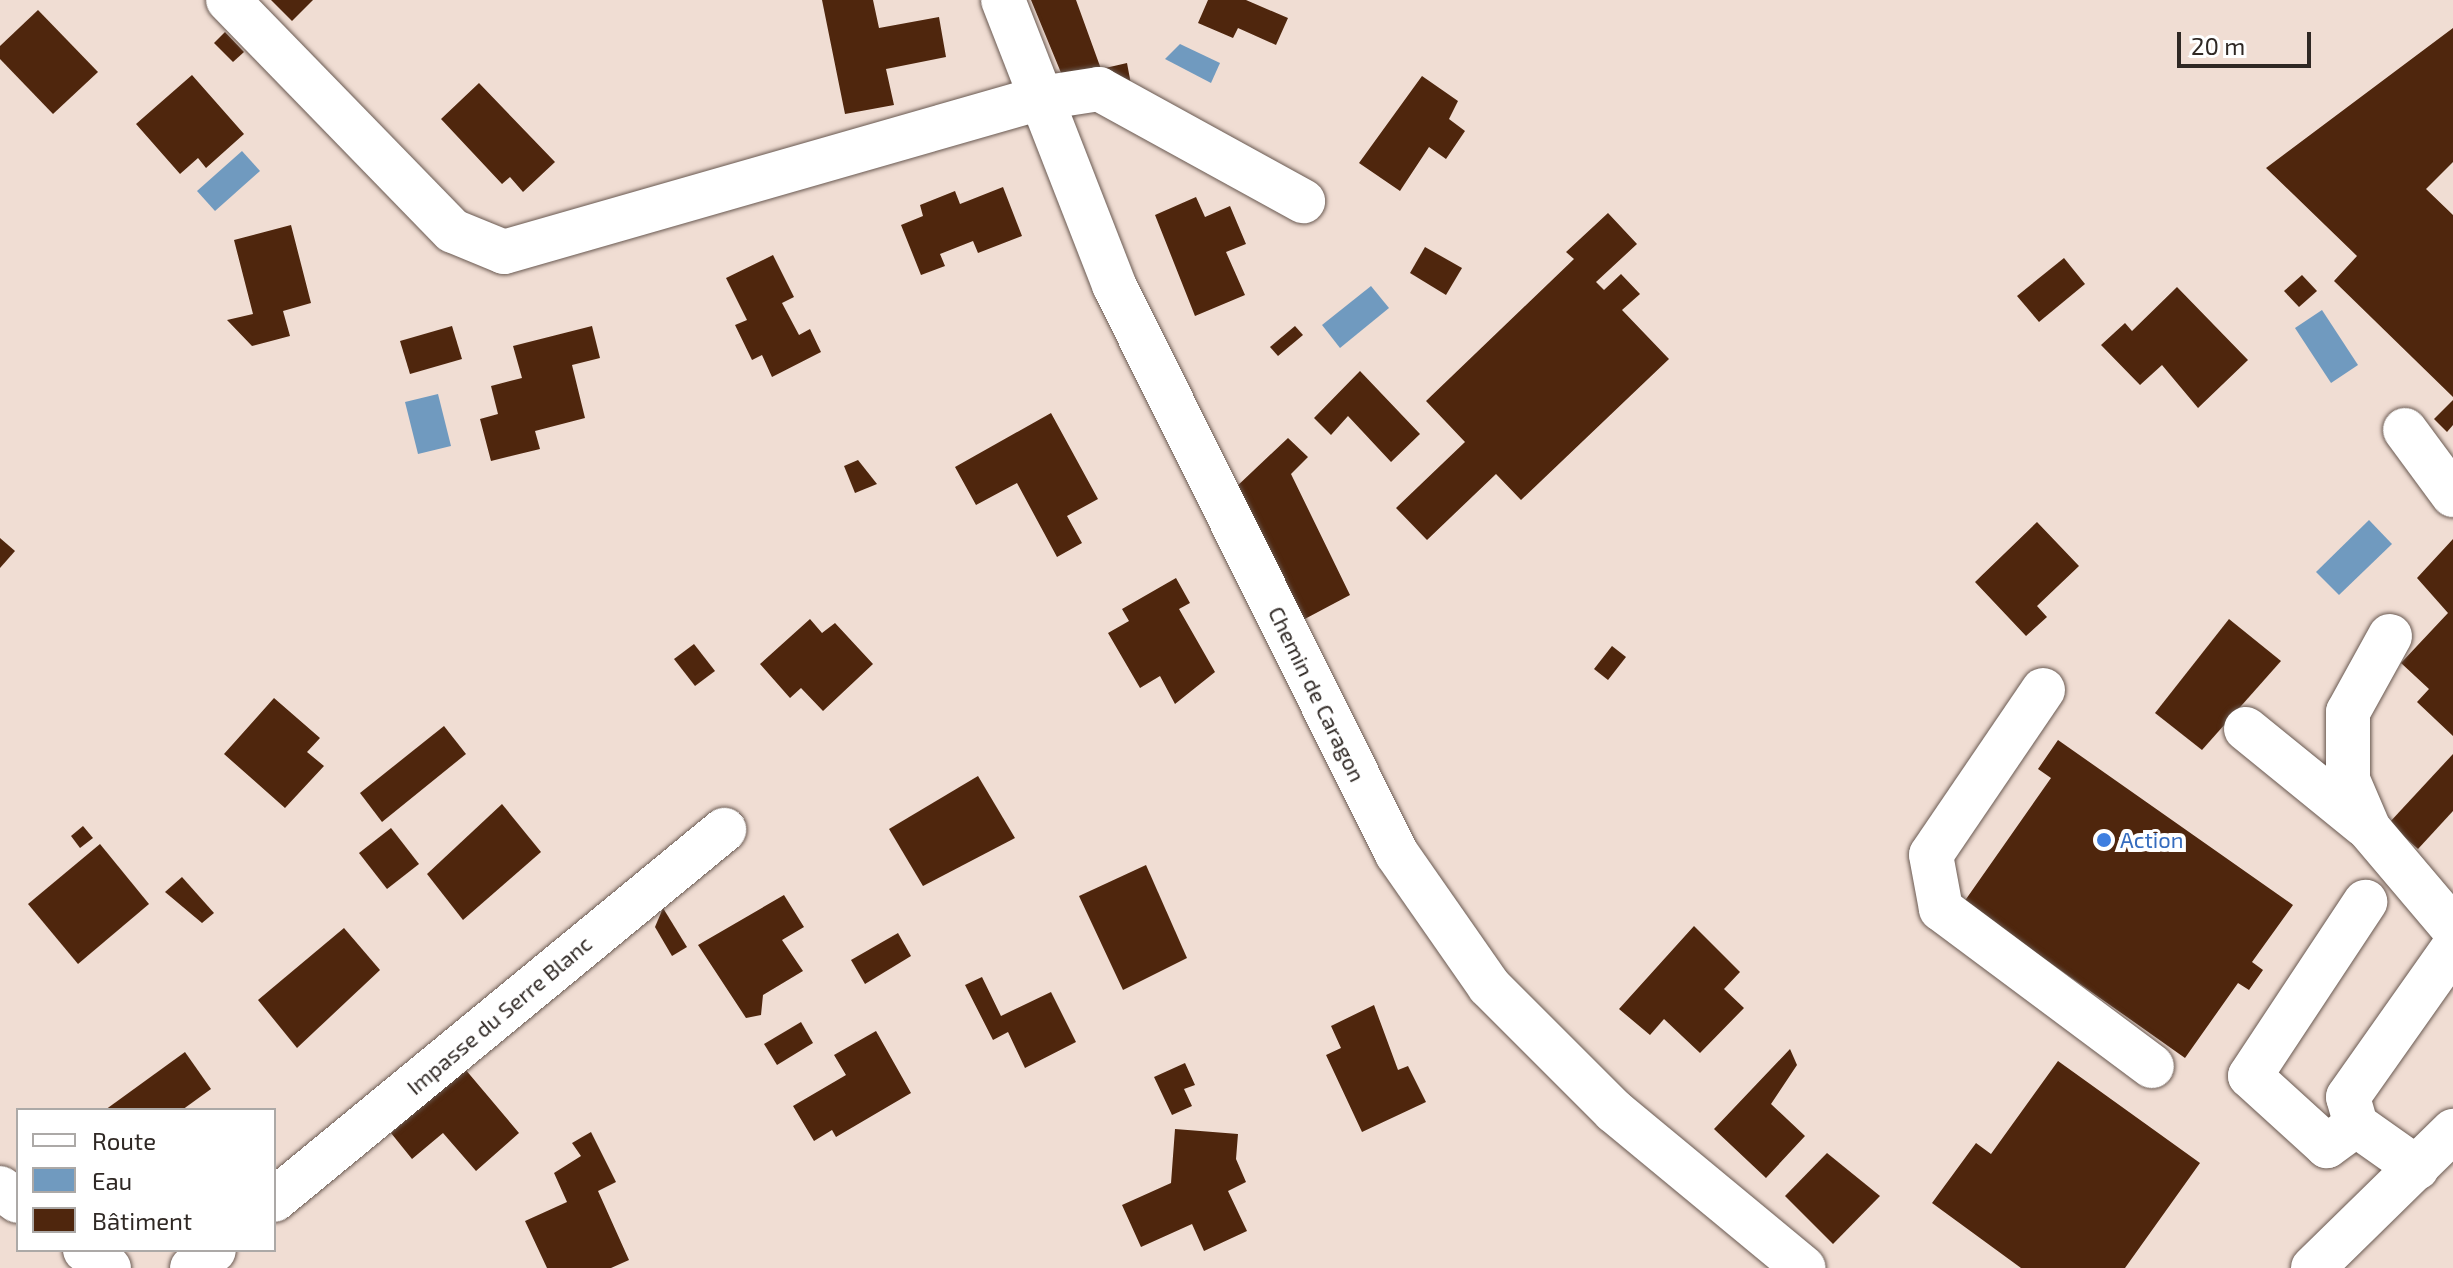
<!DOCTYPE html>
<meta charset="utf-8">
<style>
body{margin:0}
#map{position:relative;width:2453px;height:1268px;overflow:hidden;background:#f0ddd3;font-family:"Exo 2",sans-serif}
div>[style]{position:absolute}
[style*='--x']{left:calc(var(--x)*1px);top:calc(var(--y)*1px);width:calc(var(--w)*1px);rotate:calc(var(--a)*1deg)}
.water>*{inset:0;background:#709abf}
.building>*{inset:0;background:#4f260d}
.roads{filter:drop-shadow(0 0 2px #695951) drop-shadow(0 0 2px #695951)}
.minor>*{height:44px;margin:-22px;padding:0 22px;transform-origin:22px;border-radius:22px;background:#fff}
.major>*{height:44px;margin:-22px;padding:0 22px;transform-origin:22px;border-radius:22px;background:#fff}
.dots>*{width:22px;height:22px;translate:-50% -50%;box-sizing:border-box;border:4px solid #fff;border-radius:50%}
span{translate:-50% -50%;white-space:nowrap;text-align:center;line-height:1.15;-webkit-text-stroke:8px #fff;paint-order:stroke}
.street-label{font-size:22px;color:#2f2824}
.shop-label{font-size:22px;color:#366cbe}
.left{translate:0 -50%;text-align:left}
.legend{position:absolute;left:16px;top:1108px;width:260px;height:144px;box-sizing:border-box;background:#fff;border:2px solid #aca9a7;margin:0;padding:10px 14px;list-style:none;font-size:24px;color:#2f2824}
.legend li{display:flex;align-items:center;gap:16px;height:40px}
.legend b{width:40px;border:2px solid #aca9a7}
.scale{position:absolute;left:2177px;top:32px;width:134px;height:36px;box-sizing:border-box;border:4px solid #2f2824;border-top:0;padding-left:10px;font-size:24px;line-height:28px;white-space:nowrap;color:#2f2824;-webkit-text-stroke:6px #fff;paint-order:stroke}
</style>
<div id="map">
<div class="water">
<div style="clip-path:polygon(1180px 44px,1220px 63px,1211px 83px,1165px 59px)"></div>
<div style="clip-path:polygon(242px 151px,260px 171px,215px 211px,197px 191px)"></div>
<div style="clip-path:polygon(1371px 286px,1389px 308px,1340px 348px,1322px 325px)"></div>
<div style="clip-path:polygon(2322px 310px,2358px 365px,2331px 383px,2295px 328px)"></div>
<div style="clip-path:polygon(438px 394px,451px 446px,418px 454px,405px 402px)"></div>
<div style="clip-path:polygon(2369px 520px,2392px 544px,2339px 595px,2316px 572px)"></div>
</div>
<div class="building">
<div style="clip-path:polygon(271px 0,313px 0,292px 21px)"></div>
<div style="clip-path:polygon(822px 0,873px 0,879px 28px,939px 17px,946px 57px,886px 69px,894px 105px,845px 114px)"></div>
<div style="clip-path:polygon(1031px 0,1076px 0,1101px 69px,1127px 63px,1133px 95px,1064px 80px)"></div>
<div style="clip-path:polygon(1208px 0,1246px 0,1288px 18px,1276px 45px,1238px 28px,1233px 38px,1198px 23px)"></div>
<div style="clip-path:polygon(38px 10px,98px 72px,53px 114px,0 59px,0 46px)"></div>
<div style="clip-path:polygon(2453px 28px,2453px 162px,2426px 189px,2453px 215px,2453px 397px,2334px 281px,2357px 256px,2266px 168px)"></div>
<div style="clip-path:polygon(225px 32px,244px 52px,233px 62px,214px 43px)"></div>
<div style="clip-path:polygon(192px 75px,244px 134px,206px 168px,198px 158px,180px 174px,136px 124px)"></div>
<div style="clip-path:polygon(1422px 76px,1458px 101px,1449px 119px,1465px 131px,1446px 159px,1429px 147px,1400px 191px,1359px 163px)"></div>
<div style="clip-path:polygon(479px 83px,555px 162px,523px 192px,510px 177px,502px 184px,441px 119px)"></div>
<div style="clip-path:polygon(1003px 187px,1022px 236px,978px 253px,973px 241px,940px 254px,945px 266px,921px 275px,901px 225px,923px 216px,920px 205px,955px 191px,960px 204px)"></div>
<div style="clip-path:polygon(1196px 197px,1205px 217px,1230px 206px,1246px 244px,1226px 252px,1245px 295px,1195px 316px,1155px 215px)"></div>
<div style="clip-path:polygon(1608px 213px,1637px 244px,1596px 282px,1604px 290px,1621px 274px,1640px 294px,1622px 310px,1669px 359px,1521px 500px,1496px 474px,1427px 540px,1396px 508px,1465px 442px,1426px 401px,1574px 259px,1566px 252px)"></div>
<div style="clip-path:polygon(291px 225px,311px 303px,283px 311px,290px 336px,252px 346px,227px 320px,253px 314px,234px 240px)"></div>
<div style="clip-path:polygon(1425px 247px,1462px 268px,1446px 295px,1410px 273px)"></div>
<div style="clip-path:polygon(773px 255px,794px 297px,782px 303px,799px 335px,810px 329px,821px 352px,772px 377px,762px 355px,752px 360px,735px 325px,747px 320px,726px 278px)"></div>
<div style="clip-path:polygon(2064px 258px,2085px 284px,2039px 322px,2017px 296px)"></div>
<div style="clip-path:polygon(2302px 275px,2317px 291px,2299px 307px,2284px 291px)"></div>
<div style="clip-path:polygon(2177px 287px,2248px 360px,2198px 408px,2162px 365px,2140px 385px,2101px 345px,2125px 323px,2132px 331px)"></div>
<div style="clip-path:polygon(452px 326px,462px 359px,410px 374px,400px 341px)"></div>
<div style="clip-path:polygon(592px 326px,600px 358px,572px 365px,585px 418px,535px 431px,540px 449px,491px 461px,480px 419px,498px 414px,491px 386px,522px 378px,513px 346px)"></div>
<div style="clip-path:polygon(1295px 326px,1303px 335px,1278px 356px,1270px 347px)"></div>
<div style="clip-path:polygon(1360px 371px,1420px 434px,1391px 462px,1348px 416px,1331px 435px,1314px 418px)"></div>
<div style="clip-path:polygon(2453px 400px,2453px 425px,2447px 432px,2434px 419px)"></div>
<div style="clip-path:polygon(1051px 413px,1098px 499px,1067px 516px,1082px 543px,1057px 557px,1017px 483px,976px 505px,955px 467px)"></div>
<div style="clip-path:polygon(1288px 438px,1308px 457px,1291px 474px,1350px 595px,1301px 621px,1234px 489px)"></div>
<div style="clip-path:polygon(858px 460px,877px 484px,855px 493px,844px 466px)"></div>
<div style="clip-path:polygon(2037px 522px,2079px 566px,2037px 606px,2047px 617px,2026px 636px,1975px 582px)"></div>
<div style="clip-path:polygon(0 538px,15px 551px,0 568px)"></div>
<div style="clip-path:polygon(2453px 539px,2453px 736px,2417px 702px,2429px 689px,2401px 663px,2448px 613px,2417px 578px)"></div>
<div style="clip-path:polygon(1176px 578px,1190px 603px,1179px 609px,1215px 672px,1175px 704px,1160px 676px,1140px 688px,1108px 633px,1129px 621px,1122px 609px)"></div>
<div style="clip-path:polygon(810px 619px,822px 633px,835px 623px,873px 664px,823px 711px,801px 688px,790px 698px,760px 664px)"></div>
<div style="clip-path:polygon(2229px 619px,2281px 661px,2202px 750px,2155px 713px)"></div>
<div style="clip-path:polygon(694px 644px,715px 671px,695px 686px,674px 659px)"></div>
<div style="clip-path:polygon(1612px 646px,1626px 657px,1608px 680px,1594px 669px)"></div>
<div style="clip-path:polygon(274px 698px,320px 738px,307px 752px,324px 766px,285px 808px,224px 754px)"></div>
<div style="clip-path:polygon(444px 726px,466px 754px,382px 822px,360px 793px)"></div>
<div style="clip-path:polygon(2058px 740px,2293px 905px,2252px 962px,2263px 970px,2249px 990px,2238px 983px,2185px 1058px,1964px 902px,2051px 778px,2038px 769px)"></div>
<div style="clip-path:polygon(2453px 754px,2453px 811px,2418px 849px,2389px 823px)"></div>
<div style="clip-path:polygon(978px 776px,1015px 838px,923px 886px,889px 829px)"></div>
<div style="clip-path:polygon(502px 804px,541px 852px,463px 920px,427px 874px)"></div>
<div style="clip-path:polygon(83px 826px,93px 838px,80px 848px,71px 836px)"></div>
<div style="clip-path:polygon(391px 828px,419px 864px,387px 889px,359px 853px)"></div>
<div style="clip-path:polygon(100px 844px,149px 904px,78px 964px,28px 904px)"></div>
<div style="clip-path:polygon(1146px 865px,1187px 958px,1123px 990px,1079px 896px)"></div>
<div style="clip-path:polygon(182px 877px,214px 913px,202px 923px,165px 892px)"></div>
<div style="clip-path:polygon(784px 895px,804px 927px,782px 940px,803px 971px,763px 995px,761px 1015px,746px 1018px,698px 945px)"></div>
<div style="clip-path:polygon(663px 908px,687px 947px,672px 956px,655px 927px)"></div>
<div style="clip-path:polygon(1694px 926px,1740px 972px,1724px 989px,1744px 1008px,1700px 1053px,1664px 1019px,1650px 1035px,1619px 1009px)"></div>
<div style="clip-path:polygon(344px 928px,380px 970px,297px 1048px,258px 1000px)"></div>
<div style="clip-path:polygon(898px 933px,911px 956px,865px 984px,851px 960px)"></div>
<div style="clip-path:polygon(982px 977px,1001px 1016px,1051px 992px,1076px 1042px,1025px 1068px,1008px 1032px,993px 1040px,965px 985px)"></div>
<div style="clip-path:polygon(1374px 1005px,1398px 1070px,1408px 1066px,1426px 1102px,1362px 1132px,1326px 1055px,1341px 1048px,1331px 1026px)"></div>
<div style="clip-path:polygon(801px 1022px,813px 1043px,777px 1065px,764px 1044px)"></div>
<div style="clip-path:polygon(876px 1031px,911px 1093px,836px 1137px,832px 1130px,814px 1141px,793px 1106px,846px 1075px,834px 1055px)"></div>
<div style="clip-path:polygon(1790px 1049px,1797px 1065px,1771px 1104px,1805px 1136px,1766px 1178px,1714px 1129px)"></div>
<div style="clip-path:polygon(185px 1052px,211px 1089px,182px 1110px,105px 1110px)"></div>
<div style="clip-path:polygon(2058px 1061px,2200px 1163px,2125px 1268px,2021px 1268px,1932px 1203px,1976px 1143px,1991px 1154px)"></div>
<div style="clip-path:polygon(1185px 1063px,1195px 1085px,1184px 1089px,1192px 1106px,1172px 1115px,1154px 1077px)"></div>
<div style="clip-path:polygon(465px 1069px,519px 1133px,476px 1171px,443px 1133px,412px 1159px,391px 1133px)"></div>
<div style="clip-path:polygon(1175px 1129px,1238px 1134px,1236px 1159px,1246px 1182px,1228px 1191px,1247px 1231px,1204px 1251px,1192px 1224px,1141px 1247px,1122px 1205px,1171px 1183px)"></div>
<div style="clip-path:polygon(591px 1132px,616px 1182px,598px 1191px,629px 1260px,611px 1268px,547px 1268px,525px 1221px,567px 1202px,554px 1173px,581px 1156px,572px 1143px)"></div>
<div style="clip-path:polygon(1827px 1153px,1880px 1196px,1833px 1244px,1785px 1196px)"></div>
</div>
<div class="roads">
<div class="minor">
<div style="--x:228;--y:0;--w:322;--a:45.8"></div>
<div style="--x:453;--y:231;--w:55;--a:22.4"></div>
<div style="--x:504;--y:252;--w:559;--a:-16"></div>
<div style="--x:1041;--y:98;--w:59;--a:-8.8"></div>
<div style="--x:1099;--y:89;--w:233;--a:28.8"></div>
<div style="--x:1003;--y:0;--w:306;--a:68.7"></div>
<div style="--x:1114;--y:285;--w:635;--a:63.56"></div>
<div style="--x:1397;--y:854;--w:161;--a:55.1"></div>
<div style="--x:1489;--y:986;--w:177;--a:45"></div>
<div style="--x:1614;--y:1111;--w:246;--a:39.6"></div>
<div style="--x:2405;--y:430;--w:81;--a:53.6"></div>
<div style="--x:2390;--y:636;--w:87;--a:118.9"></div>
<div style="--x:2348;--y:712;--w:68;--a:90"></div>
<div style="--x:2348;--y:780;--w:53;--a:66.8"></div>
<div style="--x:2369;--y:829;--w:130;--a:49.7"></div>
<div style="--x:2043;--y:690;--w:199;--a:124.2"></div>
<div style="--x:1931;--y:855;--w:55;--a:79.5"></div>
<div style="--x:1941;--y:909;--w:263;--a:36.7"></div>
<div style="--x:2246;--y:729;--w:152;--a:39.1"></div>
<div style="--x:2356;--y:1125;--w:36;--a:144"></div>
<div style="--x:2327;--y:1146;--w:104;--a:-137.7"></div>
<div style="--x:2250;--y:1076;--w:209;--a:-56.5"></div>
<div style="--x:2417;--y:1168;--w:75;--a:-144.8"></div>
<div style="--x:2356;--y:1125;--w:29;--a:-106"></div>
<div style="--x:2348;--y:1097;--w:182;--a:-54.8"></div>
<div style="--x:0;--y:1188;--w:22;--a:36"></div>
<div style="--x:274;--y:1200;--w:583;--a:-39.43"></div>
<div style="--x:85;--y:1250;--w:30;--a:37"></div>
<div style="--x:192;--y:1268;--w:28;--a:-39"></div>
</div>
<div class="major">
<div style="--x:2313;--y:1268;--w:196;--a:-44.4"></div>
</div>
</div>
<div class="dots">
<div style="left:2104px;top:840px;background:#3f7fe0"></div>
</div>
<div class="street-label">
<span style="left:1317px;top:694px;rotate:64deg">Chemin de Caragon</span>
<span style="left:499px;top:1015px;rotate:-40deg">Impasse du Serre Blanc</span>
</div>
<div class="shop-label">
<span class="left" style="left:2120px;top:840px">Action</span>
</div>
<ul class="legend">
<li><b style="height:10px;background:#fff"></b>Route</li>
<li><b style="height:22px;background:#709abf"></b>Eau</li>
<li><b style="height:22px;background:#4f260d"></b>Bâtiment</li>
</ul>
<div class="scale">20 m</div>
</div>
